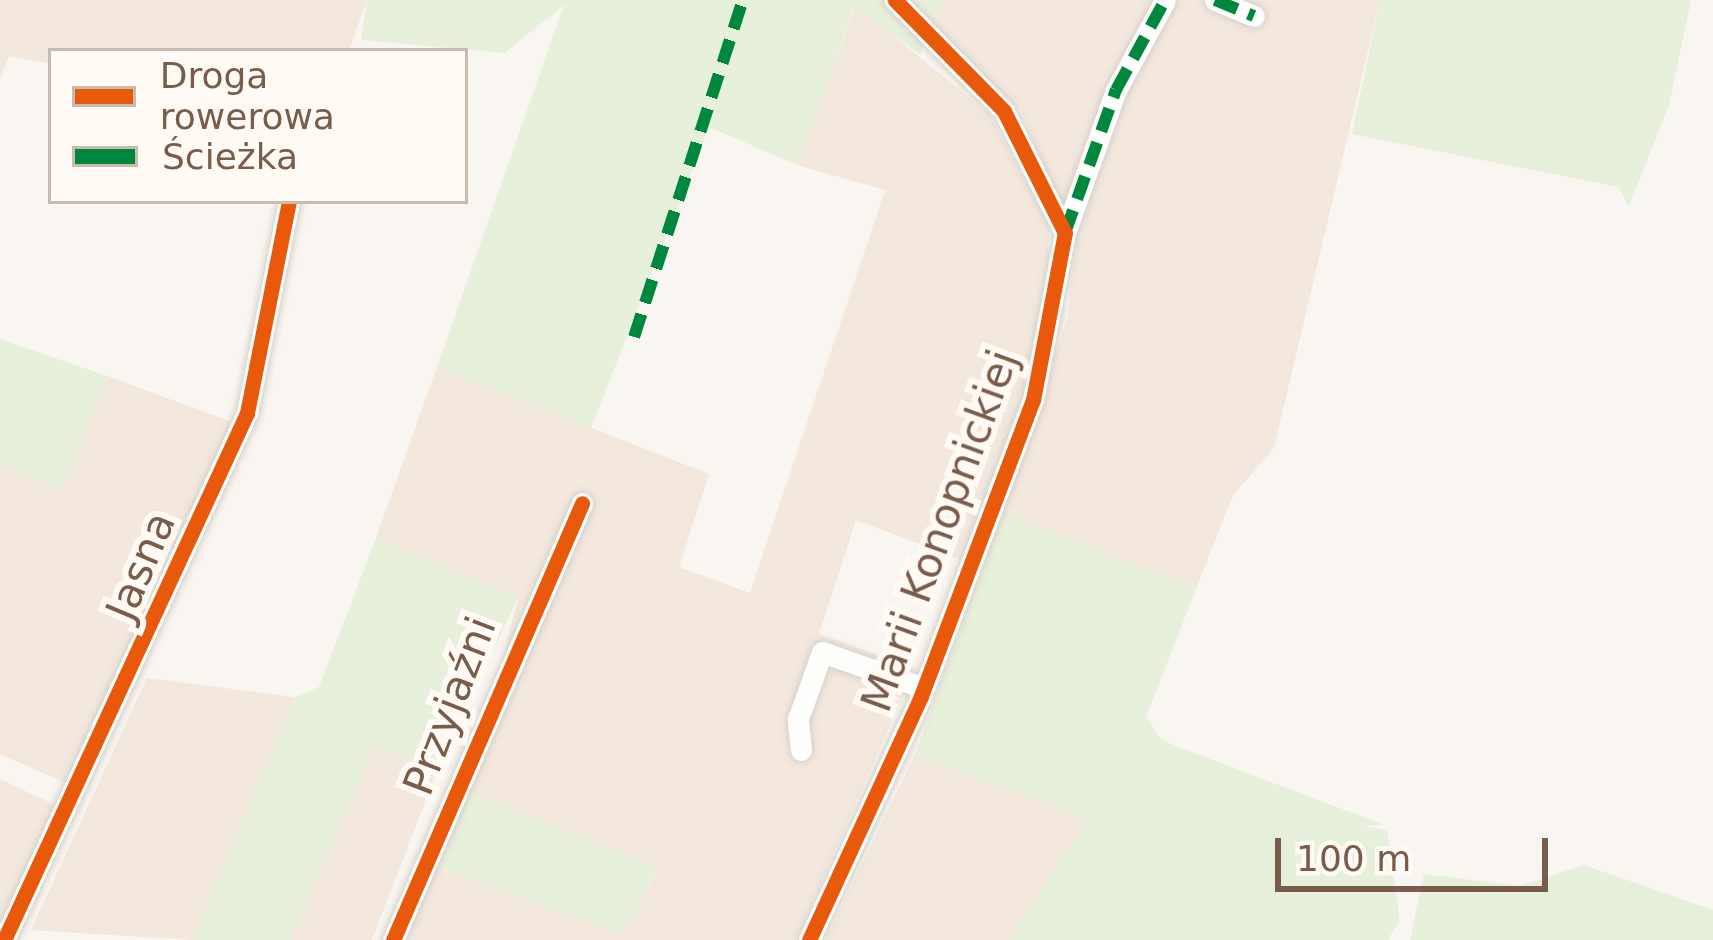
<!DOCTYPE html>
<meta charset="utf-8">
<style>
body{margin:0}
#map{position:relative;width:1713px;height:940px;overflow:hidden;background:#f9f5f0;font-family:"DejaVu Sans",sans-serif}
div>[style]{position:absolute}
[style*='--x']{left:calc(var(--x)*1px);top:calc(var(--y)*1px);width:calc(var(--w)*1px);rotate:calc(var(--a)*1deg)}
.residential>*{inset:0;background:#f2e8de}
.green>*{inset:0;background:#e7f0db}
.roads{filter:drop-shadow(0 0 3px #d7d1cb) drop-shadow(0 0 3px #d7d1cb)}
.minor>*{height:21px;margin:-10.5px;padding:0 10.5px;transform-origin:10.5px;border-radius:10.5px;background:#fefefd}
.quiet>*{height:12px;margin-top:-6px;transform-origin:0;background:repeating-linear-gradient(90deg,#00873e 0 24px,transparent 0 36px)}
.cycleway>*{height:15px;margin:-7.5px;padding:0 7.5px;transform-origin:7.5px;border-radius:7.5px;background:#e8590c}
span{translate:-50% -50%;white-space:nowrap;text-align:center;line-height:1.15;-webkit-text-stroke:12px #fffaf3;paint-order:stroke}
.street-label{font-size:42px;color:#7a5c4d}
.legend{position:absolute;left:48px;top:48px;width:420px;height:156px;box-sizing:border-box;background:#fffaf3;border:3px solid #cabbb1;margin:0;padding:15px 21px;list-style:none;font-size:36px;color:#7a5c4d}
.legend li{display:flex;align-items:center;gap:24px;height:60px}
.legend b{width:60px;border:3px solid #cabbb1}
.scale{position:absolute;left:1275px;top:838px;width:273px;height:54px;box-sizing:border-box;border:6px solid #7a5c4d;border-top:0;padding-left:15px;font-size:36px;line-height:42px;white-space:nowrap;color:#7a5c4d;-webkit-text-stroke:9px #fffaf3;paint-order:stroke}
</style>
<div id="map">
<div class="residential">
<div style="clip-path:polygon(0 0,367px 0,349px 51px,51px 51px,51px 64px,9px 56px,0 79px)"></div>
<div style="clip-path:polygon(942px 0,1380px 0,1274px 448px,1233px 495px,1196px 589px,1003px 512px,1068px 317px,1075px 241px,1021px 111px,932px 25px)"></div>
<div style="clip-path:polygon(856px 5px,989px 114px,1049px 224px,1046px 330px,964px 561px,856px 520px,819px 634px,915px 668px,796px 940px,406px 940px,437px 866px,623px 935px,658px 869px,469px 791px,518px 598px,376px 538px,437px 367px,709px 474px,679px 567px,750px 593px,885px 190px,797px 165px)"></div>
<div style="clip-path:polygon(107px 376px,232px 422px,72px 786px,0 754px,0 465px,63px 489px)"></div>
<div style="clip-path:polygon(147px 678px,295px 697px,192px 940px,31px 930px)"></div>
<div style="clip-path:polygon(374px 745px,437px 771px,372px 940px,290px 940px)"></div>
<div style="clip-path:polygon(915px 755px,1087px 819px,1009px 940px,825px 940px)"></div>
<div style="clip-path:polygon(0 779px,59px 807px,0 922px)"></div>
</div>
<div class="green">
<div style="clip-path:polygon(367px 0,942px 0,920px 55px,855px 6px,797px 165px,709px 127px,591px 428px,437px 367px,564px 5px,504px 53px,361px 40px)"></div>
<div style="clip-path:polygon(1380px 0,1691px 0,1669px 105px,1629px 206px,1618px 187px,1352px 134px)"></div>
<div style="clip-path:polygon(0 339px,107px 376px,63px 489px,0 465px)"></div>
<div style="clip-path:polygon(1003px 512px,1196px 589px,1146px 717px,1163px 741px,1384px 825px,1363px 826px,1387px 830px,1400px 921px,1387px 940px,1009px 940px,1087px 819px,915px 755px)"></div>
<div style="clip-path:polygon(376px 538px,518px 598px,437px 771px,374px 745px,290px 940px,192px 940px,295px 697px,319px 687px)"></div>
<div style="clip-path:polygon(469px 791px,658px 868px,623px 935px,437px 866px)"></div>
<div style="clip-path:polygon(1584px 865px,1713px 910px,1713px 940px,1410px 940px,1424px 874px,1520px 886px)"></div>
</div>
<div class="roads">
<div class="minor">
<div style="--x:1215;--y:0;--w:42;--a:22.3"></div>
<div style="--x:1065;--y:233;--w:152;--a:-70.4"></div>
<div style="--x:1116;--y:90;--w:102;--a:-61.4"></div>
<div style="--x:801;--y:750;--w:31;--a:-96"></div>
<div style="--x:798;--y:719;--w:71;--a:-70.3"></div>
<div style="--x:822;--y:652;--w:108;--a:19.4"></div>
<div style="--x:4;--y:940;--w:580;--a:-65.25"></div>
<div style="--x:247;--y:413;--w:216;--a:-78.8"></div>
<div style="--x:393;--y:940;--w:476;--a:-66.6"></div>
<div style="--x:809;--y:940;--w:268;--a:-65.3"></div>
<div style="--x:921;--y:696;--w:316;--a:-69.3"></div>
<div style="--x:1033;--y:400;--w:170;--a:-79.2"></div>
<div style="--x:1065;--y:233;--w:136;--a:-116.6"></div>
<div style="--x:1004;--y:111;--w:156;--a:-134.5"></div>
</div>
</div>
<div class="quiet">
<div style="--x:1215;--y:0;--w:42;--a:22.3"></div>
<div style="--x:1065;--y:233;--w:152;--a:-70.4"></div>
<div style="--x:1116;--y:90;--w:102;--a:-61.4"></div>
<div style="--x:634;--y:337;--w:354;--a:-72.1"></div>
</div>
<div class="cycleway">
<div style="--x:4;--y:940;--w:580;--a:-65.25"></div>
<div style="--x:247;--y:413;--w:216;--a:-78.8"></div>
<div style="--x:393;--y:940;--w:476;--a:-66.6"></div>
<div style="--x:809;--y:940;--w:268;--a:-65.3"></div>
<div style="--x:921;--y:696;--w:316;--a:-69.3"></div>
<div style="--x:1033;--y:400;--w:170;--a:-79.2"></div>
<div style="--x:1065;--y:233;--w:136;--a:-116.6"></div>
<div style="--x:1004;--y:111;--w:156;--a:-134.5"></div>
</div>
<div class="street-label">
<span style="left:940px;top:531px;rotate:-70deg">Marii Konopnickiej</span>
<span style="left:141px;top:566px;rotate:-67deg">Jasna</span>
<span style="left:450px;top:706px;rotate:-69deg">Przyjaźni</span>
</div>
<ul class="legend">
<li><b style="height:15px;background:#e8590c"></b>Droga rowerowa</li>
<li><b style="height:15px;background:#00873e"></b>Ścieżka</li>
</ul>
<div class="scale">100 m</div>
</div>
